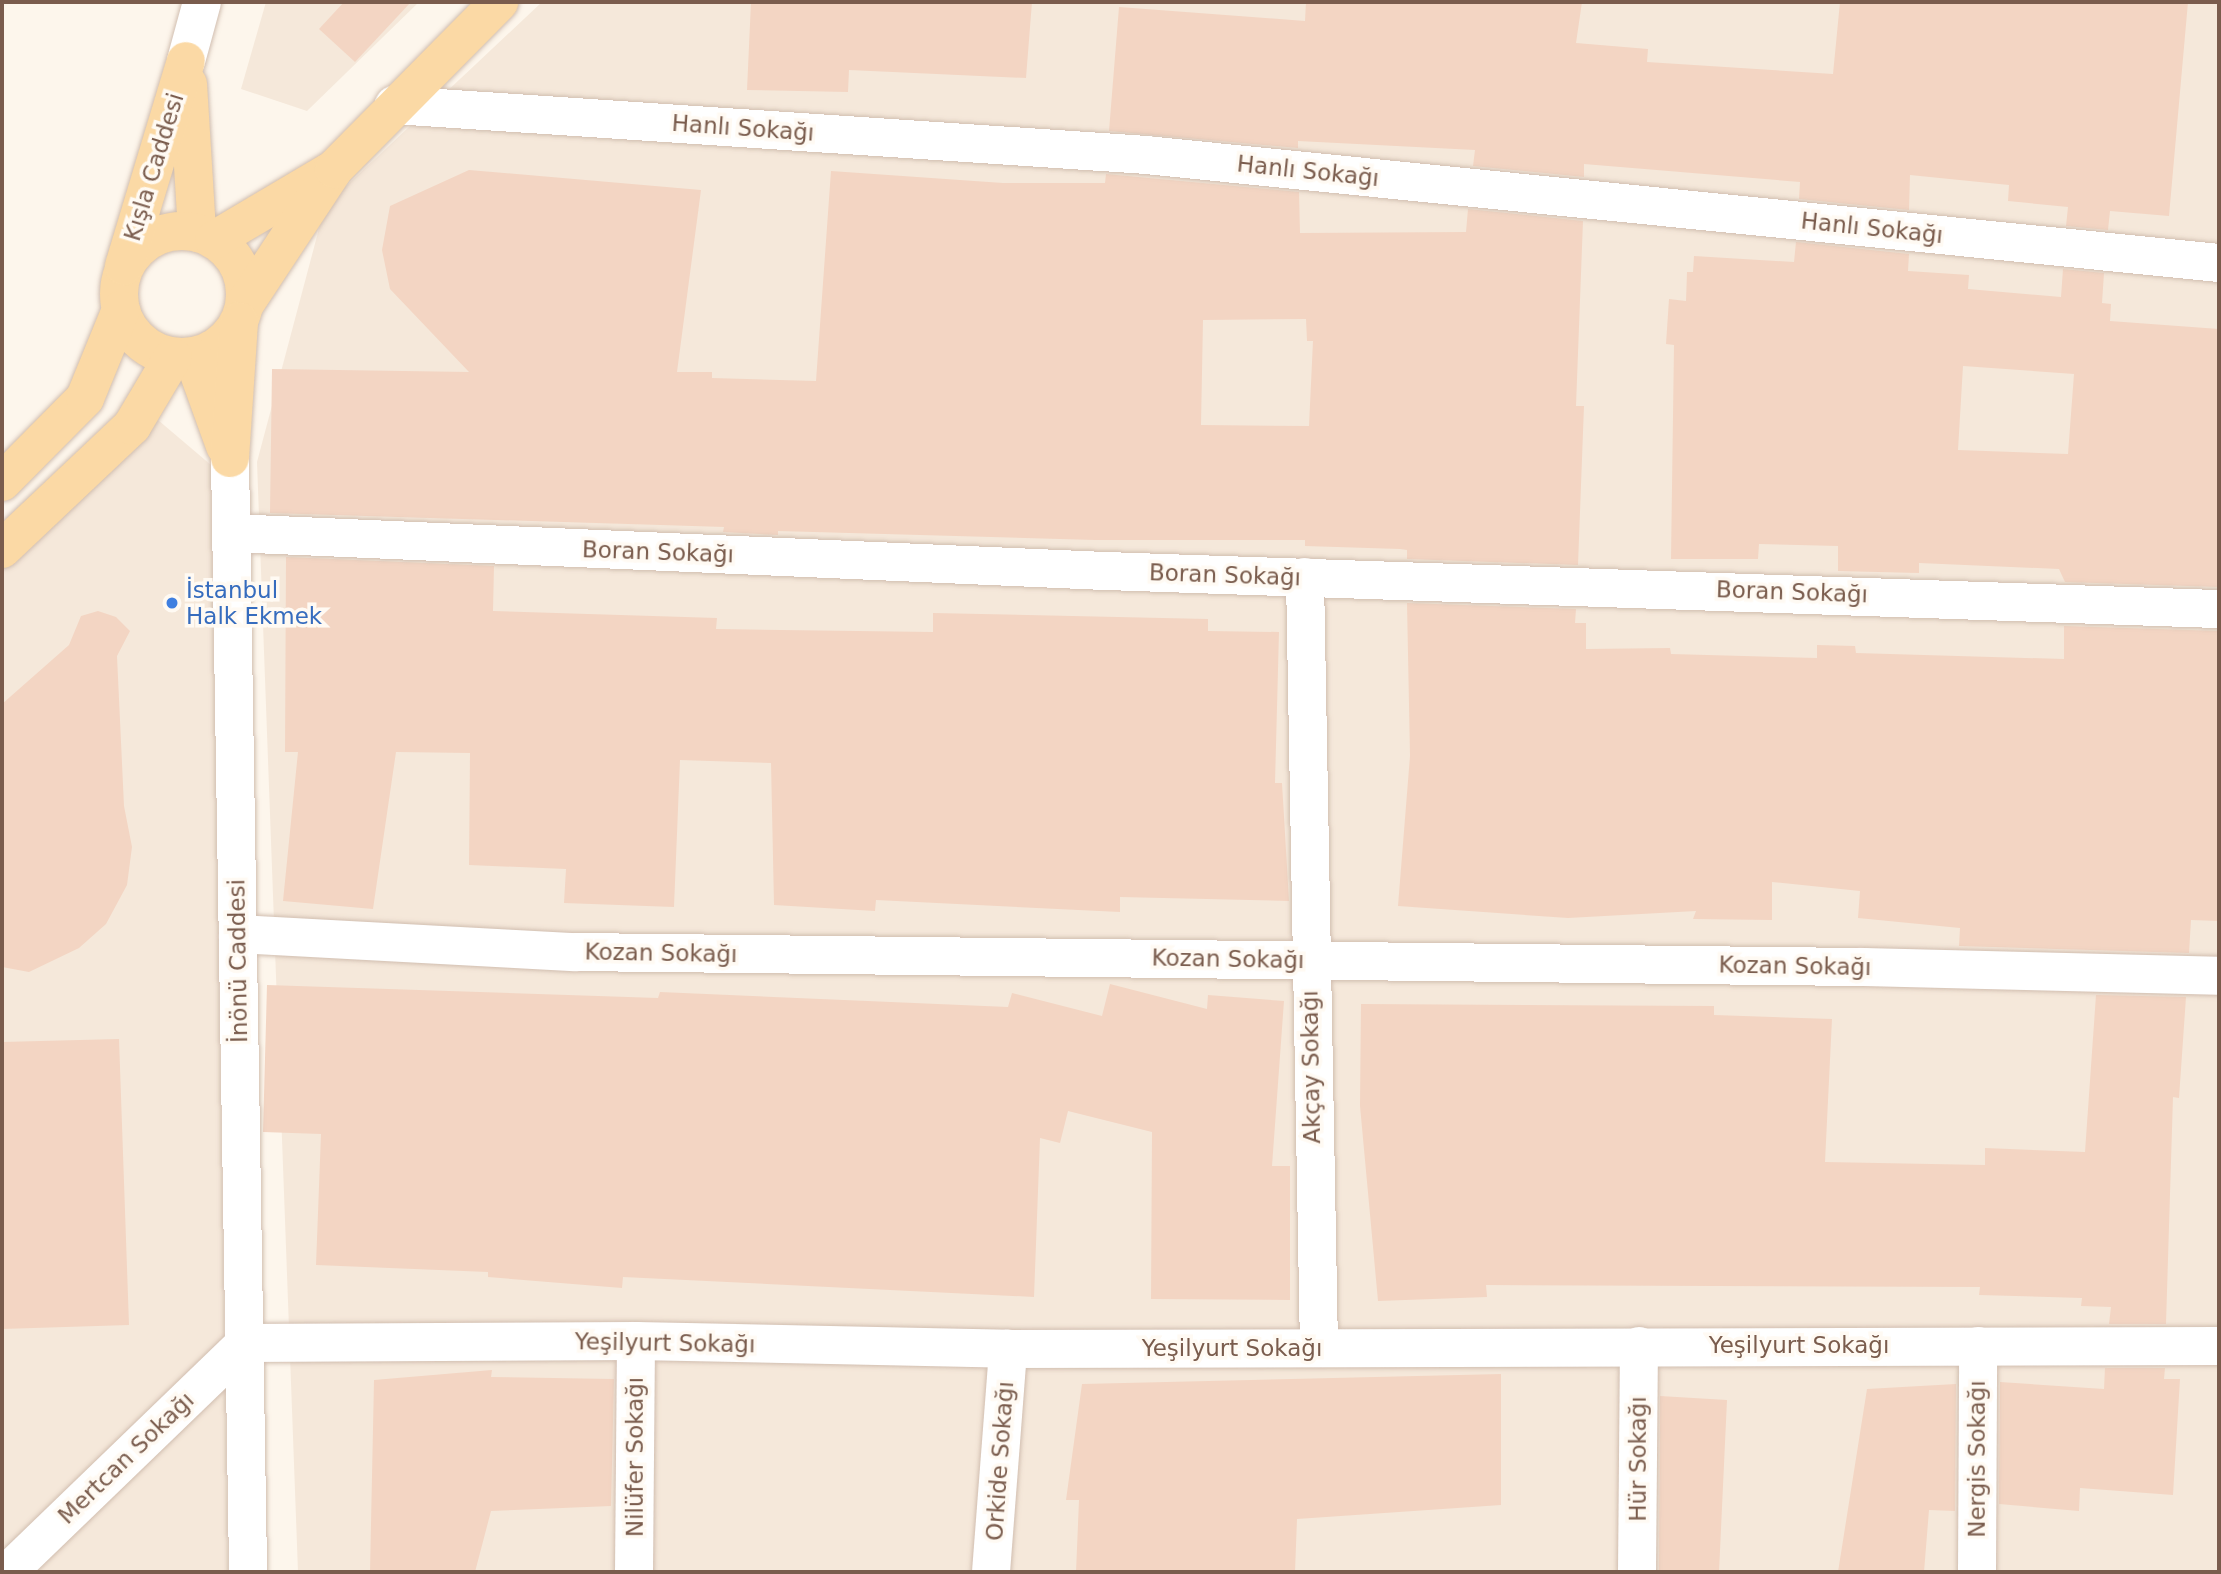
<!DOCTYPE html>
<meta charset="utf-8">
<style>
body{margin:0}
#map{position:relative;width:2221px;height:1574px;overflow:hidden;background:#fdf6ec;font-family:"DejaVu Sans",sans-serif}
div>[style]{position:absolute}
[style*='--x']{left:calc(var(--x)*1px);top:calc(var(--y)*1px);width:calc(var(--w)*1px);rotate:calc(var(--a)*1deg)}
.residential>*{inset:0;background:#f5e8da}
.building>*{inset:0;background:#f3d5c3}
.roads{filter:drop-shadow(0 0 2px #d1beb0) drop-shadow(0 0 2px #d1beb0)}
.minor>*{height:38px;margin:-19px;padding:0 19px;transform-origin:19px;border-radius:19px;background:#fff}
.major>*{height:38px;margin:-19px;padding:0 19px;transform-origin:19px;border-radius:19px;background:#fbd9a5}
.major>.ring{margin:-19px;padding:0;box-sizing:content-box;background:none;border:38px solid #fbd9a5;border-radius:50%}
.dots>*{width:19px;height:19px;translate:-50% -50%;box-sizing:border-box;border:4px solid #fffaf3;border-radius:50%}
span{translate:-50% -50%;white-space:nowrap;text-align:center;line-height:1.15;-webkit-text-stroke:7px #fffaf3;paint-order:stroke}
.street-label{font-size:23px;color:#7a5c4d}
.shop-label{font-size:23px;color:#366cbe}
.left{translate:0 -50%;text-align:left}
.frame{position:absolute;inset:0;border:4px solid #7a5c4d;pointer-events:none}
</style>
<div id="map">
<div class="residential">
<div style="clip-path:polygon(266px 2px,419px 2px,307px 111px,241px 89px)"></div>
<div style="clip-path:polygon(542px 2px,2219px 2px,2219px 1572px,298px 1572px,257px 462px,325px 206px)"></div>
<div style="clip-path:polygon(158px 420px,211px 465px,228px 1572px,2px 1572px,2px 566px)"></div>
</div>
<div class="building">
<div style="clip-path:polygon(344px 2px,411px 2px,355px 62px,319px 29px)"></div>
<div style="clip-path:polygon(751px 2px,1032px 2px,1026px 78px,849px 70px,848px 92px,747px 90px)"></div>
<div style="clip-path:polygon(1306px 2px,1582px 2px,1576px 43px,1648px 49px,1647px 62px,1833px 74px,1840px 2px,2188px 2px,2169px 216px,2110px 211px,2108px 230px,2066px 226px,2068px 207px,2008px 201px,2009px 185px,1910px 175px,1909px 210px,1799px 199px,1800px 182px,1584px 164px,1584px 177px,1473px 166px,1475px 150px,1298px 141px,1298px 148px,1109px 131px,1119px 7px,1305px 21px)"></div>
<div style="clip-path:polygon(evenodd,469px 170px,701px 190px,677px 372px,712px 372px,712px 378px,816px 381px,831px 171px,1003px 183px,1105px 183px,1106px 174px,1299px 192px,1300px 233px,1466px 232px,1468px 209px,1583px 221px,1576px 406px,1584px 406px,1578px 565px,1407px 559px,1407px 550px,1400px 549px,1305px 546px,1305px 540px,1095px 540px,778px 531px,778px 535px,723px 532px,724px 527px,270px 513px,272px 369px,469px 372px,390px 289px,382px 250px,390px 206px,469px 170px,1306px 319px,1307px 341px,1313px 341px,1309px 426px,1201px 425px,1203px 320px,1306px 319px)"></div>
<div style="clip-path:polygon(evenodd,1796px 242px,1909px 254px,1908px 271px,1969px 275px,1968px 289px,2061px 297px,2063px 269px,2104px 273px,2102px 303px,2111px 304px,2110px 321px,2219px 329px,2219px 587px,2065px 582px,2059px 569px,1919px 563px,1919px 573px,1838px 571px,1838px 546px,1759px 544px,1758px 559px,1671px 559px,1674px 345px,1666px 344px,1669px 299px,1686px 301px,1687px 272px,1693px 272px,1694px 256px,1794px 262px,1796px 242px,1963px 366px,2074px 374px,2068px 454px,1958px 450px,1963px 366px)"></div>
<div style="clip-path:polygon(286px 557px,494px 566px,493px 611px,717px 618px,716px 629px,933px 632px,933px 613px,1208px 619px,1208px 631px,1279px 632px,1275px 783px,1282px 783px,1289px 901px,1120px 897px,1120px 912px,876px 900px,875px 911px,774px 905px,771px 763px,680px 760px,674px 907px,564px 903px,566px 869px,469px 865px,470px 753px,396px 752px,373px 909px,283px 901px,298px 752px,285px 752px)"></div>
<div style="clip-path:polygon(1407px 603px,1576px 609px,1575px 623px,1586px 623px,1586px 649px,1670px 648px,1671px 654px,1817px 658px,1817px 645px,1855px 646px,1856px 653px,2064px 659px,2064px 626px,2219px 631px,2219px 921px,2191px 920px,2189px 953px,1959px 946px,1960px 928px,1858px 918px,1860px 891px,1772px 882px,1772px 920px,1693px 919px,1696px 911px,1568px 918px,1398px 906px,1410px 756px)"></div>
<div style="clip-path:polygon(98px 611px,116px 617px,130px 631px,117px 656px,124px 806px,132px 847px,127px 885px,106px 924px,79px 948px,29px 972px,2px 967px,2px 704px,69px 645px,81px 616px)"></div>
<div style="clip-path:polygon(1110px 984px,1207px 1009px,1208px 995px,1284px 1001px,1272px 1166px,1290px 1166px,1290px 1300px,1151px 1299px,1152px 1132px,1068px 1111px,1060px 1143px,1040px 1138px,1034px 1297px,623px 1277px,622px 1288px,488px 1277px,488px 1272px,316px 1265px,321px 1134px,263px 1132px,267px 985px,658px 998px,660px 992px,1008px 1007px,1012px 993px,1102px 1016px)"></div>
<div style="clip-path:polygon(2096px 995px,2186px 997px,2179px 1098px,2173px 1097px,2166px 1324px,2109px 1324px,2111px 1307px,2081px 1306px,2082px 1298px,1979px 1295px,1980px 1287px,1486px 1285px,1487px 1297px,1378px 1301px,1360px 1106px,1361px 1004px,1714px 1006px,1714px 1015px,1832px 1019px,1825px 1162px,1985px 1165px,1985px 1148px,2085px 1152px)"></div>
<div style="clip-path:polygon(119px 1039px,129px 1325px,2px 1329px,2px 1042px)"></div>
<div style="clip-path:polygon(2105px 1368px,2165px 1368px,2164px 1379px,2180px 1379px,2173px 1495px,2080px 1488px,2079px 1511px,1999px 1504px,2000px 1382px,2104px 1389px)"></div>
<div style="clip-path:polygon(492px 1370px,491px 1377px,614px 1379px,611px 1506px,491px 1511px,475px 1572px,370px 1572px,374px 1380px)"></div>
<div style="clip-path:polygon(1501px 1374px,1501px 1505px,1297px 1519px,1295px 1572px,1076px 1572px,1079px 1500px,1066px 1500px,1082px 1384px)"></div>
<div style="clip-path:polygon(1956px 1384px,1955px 1511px,1929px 1510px,1924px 1572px,1838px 1572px,1867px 1389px)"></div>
<div style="clip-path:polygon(1660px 1396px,1727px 1400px,1719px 1572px,1659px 1572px)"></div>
</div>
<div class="roads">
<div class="minor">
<div style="--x:186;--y:61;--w:61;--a:-74.8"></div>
<div style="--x:394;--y:105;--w:754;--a:3.8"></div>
<div style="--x:1146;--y:155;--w:1078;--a:5.75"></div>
<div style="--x:230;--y:458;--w:1114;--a:89.07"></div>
<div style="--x:231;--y:533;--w:876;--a:2.49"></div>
<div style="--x:1106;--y:571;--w:1114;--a:1.96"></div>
<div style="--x:1305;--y:577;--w:770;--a:88.96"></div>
<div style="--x:238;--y:934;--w:337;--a:3.1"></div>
<div style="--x:575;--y:952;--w:1288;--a:0.67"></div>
<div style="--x:1863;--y:967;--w:356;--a:1.4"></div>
<div style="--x:8;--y:1572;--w:330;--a:-44"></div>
<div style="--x:245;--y:1343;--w:391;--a:-0.3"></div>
<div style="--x:636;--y:1341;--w:372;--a:1.2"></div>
<div style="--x:1008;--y:1349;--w:1211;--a:-0.14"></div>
<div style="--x:634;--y:1572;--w:231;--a:-89.5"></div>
<div style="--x:991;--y:1572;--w:224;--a:-85.6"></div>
<div style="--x:1637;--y:1572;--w:226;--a:-89.5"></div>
<div style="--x:1977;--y:1572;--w:226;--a:-89.7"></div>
</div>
<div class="major">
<div style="--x:188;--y:84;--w:149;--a:86.5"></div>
<div class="ring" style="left:119px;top:231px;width:88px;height:88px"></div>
<div style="--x:214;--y:240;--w:134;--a:-30.6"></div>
<div style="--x:124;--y:266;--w:214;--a:-73.2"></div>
<div style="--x:245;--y:304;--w:162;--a:-56.6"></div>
<div style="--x:334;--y:169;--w:235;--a:-45.3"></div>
<div style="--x:193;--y:357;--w:95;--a:70.2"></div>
<div style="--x:230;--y:458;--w:137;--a:-86.2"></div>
<div style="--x:2;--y:482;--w:118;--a:-45.3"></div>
<div style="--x:85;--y:398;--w:95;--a:-67.8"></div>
<div style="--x:2;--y:549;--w:179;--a:-43.4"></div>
<div style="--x:132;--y:426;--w:80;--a:-59.3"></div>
</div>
</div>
<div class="dots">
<div style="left:172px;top:603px;background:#3f7fe0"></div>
</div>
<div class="street-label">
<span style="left:743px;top:128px;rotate:4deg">Hanlı Sokağı</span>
<span style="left:154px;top:167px;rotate:-73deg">Kışla Caddesi</span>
<span style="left:1308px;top:171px;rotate:6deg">Hanlı Sokağı</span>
<span style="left:1872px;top:228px;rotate:6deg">Hanlı Sokağı</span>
<span style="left:658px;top:552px;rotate:2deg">Boran Sokağı</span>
<span style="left:1225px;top:575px;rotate:2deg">Boran Sokağı</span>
<span style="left:1792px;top:592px;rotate:2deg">Boran Sokağı</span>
<span style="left:661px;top:953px;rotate:1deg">Kozan Sokağı</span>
<span style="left:1228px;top:959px;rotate:1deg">Kozan Sokağı</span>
<span style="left:238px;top:961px;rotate:-91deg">İnönü Caddesi</span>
<span style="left:1795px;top:966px;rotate:1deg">Kozan Sokağı</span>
<span style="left:1311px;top:1067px;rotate:-91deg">Akçay Sokağı</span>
<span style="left:665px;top:1343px;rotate:1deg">Yeşilyurt Sokağı</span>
<span style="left:1799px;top:1345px">Yeşilyurt Sokağı</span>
<span style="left:1232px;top:1348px">Yeşilyurt Sokağı</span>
<span style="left:635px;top:1457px;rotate:-90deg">Nilüfer Sokağı</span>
<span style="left:126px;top:1458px;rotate:-44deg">Mertcan Sokağı</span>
<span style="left:1638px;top:1459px;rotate:-90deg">Hür Sokağı</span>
<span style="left:1977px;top:1459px;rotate:-90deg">Nergis Sokağı</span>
<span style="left:1000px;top:1461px;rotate:-86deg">Orkide Sokağı</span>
</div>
<div class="shop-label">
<span class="left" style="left:186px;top:603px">İstanbul<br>Halk Ekmek</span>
</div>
<div class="frame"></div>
</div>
